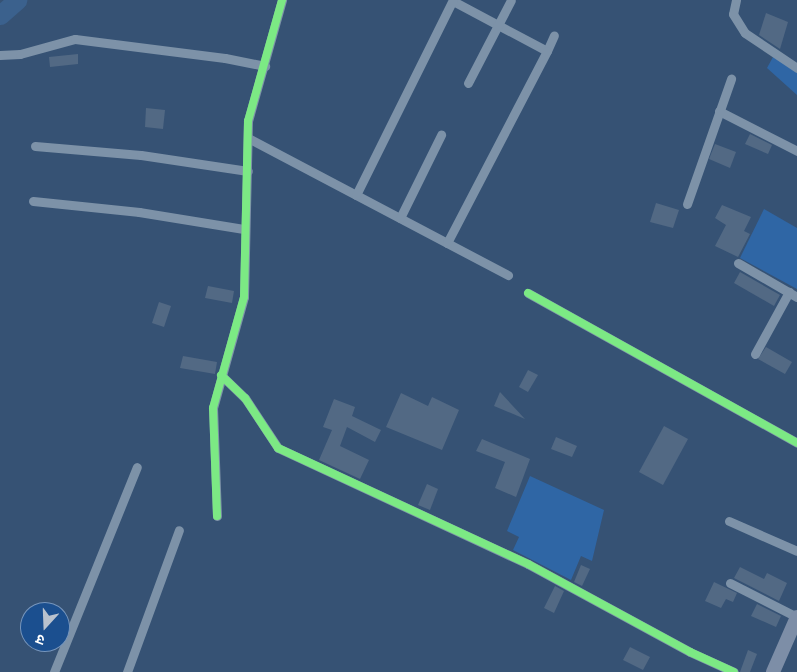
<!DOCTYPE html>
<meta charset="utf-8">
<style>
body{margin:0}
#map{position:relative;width:797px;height:672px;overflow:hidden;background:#365274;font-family:"Titillium Web","Noto Sans Devanagari",sans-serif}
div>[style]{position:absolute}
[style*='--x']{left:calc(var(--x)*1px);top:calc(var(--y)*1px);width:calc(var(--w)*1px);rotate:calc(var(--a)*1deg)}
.green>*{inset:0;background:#2f66a5}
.river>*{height:19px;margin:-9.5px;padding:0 9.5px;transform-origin:9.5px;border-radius:9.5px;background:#3b618d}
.building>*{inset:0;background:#526984}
.minor>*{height:9px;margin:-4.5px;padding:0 4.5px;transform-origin:4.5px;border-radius:4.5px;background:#7d92a8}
.primary>*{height:14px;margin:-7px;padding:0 7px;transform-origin:7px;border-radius:7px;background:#7d8ea7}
.cycleway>*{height:8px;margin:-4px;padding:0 4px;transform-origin:4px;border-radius:4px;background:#7ce984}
span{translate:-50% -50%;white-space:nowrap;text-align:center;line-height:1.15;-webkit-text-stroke:4px #1b4f8f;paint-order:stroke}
.north{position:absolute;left:20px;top:602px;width:50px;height:50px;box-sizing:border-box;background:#1b4f8f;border:1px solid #7695bc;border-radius:50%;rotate:200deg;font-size:14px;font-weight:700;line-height:20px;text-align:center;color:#fff}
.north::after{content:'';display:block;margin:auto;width:18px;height:22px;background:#b9c2ce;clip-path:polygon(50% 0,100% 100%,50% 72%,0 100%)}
</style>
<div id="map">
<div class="green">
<div style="clip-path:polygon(773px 57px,797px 70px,797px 95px,767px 68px)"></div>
<div style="clip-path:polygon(764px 209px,797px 228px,797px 289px,740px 258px)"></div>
<div style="clip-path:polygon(530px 476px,604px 510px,592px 561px,581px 556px,571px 580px,513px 550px,519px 537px,507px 531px)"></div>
</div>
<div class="river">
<div style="--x:0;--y:15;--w:23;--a:-41"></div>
</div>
<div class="building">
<div style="clip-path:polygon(766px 13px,788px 22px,780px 49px,759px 35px)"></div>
<div style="clip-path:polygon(78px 54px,78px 64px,50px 67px,49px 57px)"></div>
<div style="clip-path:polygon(146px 108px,165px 110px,163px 129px,145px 127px)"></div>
<div style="clip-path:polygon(750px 134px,772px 145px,768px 154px,745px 144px)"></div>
<div style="clip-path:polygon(715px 144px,736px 152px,730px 168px,709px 159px)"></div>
<div style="clip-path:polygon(656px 203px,679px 210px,673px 228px,650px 222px)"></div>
<div style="clip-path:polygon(722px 205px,751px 217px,744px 231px,750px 234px,738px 257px,715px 246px,726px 225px,715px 218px)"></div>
<div style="clip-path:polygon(740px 272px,780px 295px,774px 306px,734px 283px)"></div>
<div style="clip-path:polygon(208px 286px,234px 291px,232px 303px,205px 298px)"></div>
<div style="clip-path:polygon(159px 302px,171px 306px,164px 327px,152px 323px)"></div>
<div style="clip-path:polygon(766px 347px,792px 362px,785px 374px,758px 359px)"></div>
<div style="clip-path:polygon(183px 356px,217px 362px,215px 374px,180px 368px)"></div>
<div style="clip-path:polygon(528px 370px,538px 375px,528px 392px,519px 387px)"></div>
<div style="clip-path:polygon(500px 392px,525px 419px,494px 406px)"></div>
<div style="clip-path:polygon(401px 393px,428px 406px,432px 397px,459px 410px,442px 450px,386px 427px)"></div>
<div style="clip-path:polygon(334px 399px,355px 407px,352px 416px,381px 430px,375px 442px,347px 427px,340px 446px,369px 460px,360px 479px,319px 460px,332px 430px,323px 427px)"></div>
<div style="clip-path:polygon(664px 426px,688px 439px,663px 485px,639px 472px)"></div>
<div style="clip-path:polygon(556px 437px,577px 446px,572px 457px,551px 449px)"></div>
<div style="clip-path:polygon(482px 439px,530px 459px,516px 497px,495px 488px,505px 462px,476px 451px)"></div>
<div style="clip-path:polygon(427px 484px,438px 489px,430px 510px,418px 505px)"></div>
<div style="clip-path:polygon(581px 565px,590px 569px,582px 586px,574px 582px)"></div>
<div style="clip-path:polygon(740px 567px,764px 579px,767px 573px,787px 583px,779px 601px,734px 578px)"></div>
<div style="clip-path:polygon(714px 582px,737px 593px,733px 602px,726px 599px,721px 608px,705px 601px)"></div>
<div style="clip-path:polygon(555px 586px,564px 591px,554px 613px,544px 608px)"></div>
<div style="clip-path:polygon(757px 604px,781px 616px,776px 627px,751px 616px)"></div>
<div style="clip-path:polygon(630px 647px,650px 657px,643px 670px,623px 660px)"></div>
<div style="clip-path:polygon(748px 650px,757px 654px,750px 672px,740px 672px)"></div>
</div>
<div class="minor">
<div style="--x:736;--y:0;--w:14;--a:102"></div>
<div style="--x:733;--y:14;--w:22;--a:58"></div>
<div style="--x:745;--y:33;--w:63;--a:33.9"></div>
<div style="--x:453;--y:1;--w:106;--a:28"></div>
<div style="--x:547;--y:51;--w:17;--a:-66"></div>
<div style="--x:0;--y:55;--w:20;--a:-3"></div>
<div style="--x:20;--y:54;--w:57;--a:-15.3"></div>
<div style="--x:75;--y:39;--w:151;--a:7.2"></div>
<div style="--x:225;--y:58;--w:41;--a:11.3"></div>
<div style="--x:468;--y:83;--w:93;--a:-62.6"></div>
<div style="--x:719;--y:111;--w:88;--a:27.1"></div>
<div style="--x:248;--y:138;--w:294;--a:27.8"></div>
<div style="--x:35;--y:146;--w:106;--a:4.9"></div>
<div style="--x:141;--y:155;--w:108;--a:8.5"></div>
<div style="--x:356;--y:195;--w:218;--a:-63.6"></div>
<div style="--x:33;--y:201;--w:107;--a:5.9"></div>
<div style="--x:139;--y:212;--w:106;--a:9.2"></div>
<div style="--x:687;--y:204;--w:133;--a:-70.6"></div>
<div style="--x:400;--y:218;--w:93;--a:-63.7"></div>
<div style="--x:447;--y:243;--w:216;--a:-62.5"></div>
<div style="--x:738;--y:263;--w:68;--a:30"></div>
<div style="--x:528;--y:293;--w:308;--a:29.1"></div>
<div style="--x:755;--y:354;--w:71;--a:-61.3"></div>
<div style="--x:221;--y:375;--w:33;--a:44"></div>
<div style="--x:245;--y:398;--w:60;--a:56.6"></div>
<div style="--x:278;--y:448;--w:276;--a:24.9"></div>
<div style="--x:528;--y:564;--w:184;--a:28.5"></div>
<div style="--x:690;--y:652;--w:48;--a:24.4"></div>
<div style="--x:217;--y:516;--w:108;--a:-92.1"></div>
<div style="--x:213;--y:408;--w:115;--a:-74.4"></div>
<div style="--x:244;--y:297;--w:176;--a:-88.7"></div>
<div style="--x:248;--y:121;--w:126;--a:-74.3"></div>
<div style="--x:729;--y:521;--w:74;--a:23.8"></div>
<div style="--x:730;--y:583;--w:75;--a:26.9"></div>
<div style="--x:54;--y:672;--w:221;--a:-68"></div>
<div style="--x:127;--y:672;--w:151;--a:-69.9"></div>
</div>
<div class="primary">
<div style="--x:773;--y:672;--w:60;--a:-66.4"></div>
</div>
<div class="cycleway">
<div style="--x:528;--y:293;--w:308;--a:29.1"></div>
<div style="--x:221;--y:375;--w:33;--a:44"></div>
<div style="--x:245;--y:398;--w:60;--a:56.6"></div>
<div style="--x:278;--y:448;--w:276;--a:24.9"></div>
<div style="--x:528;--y:564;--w:184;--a:28.5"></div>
<div style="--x:690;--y:652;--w:48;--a:24.4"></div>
<div style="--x:217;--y:516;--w:108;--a:-92.1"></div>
<div style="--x:213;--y:408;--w:115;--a:-74.4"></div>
<div style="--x:244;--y:297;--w:176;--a:-88.7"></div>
<div style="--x:248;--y:121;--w:126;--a:-74.3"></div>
</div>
<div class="north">उ</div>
</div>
